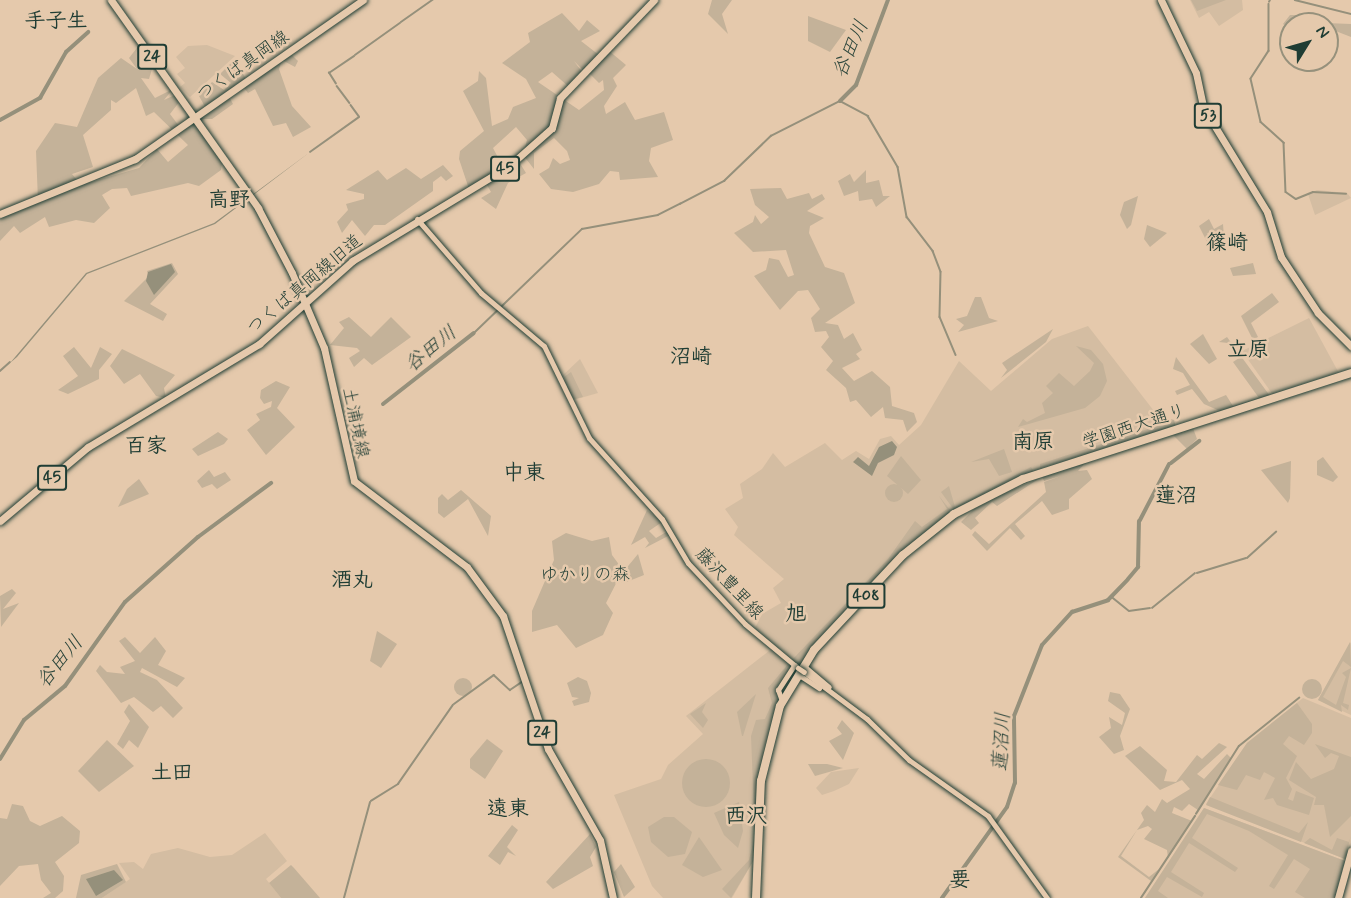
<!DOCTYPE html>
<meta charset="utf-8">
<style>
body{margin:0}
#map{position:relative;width:1351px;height:898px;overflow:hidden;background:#e5c9ac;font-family:Mynerve,"Klee One",sans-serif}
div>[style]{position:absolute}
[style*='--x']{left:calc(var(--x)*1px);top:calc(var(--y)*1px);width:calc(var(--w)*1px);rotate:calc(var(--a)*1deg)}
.built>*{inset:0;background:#d4bda2}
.green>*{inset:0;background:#c4b299}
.round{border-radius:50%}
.water>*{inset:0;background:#95907b}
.stream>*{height:1.5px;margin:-0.75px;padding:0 0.75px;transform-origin:0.75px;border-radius:0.75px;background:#95907b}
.river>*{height:4px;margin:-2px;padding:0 2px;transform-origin:2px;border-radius:2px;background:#95907b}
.roads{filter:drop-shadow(0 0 2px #1f3d34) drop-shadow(0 0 2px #1f3d34)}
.secondary>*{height:5px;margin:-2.5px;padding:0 2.5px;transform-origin:2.5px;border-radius:2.5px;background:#e5c9ac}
.primary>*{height:7px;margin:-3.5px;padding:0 3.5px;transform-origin:3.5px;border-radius:3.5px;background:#e5c9ac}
.trunk>*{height:8px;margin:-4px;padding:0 4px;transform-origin:4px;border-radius:4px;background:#e5c9ac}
.bridges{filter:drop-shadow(0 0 2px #1f3d34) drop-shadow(0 0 2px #1f3d34)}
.secondary-bridge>*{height:5px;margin:-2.5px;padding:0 2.5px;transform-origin:2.5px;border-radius:2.5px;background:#e5c9ac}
span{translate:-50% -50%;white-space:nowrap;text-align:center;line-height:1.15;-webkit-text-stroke:5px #e5c9ac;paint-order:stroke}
.shield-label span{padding:2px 4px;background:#e5c9ac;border:2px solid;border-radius:4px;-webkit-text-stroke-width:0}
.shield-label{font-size:16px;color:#1f3d34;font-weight:700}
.street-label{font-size:18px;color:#1f3d34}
.park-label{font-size:18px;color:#274339}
.water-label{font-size:20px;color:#2b453b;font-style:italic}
.quarter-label{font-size:21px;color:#1f3d34;font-weight:700}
.north{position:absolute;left:1279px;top:12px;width:60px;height:60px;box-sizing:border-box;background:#e5c9ac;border:2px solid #96917c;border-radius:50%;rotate:53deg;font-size:16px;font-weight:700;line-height:24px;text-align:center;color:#1f3d34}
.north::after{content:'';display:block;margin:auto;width:21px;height:27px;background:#1f3d34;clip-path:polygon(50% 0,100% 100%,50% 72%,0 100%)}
</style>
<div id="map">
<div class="built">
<div style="clip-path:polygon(1190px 0,1242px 0,1243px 10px,1219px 26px,1209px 12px,1199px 18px)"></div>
<div style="clip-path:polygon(207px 45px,235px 56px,190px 97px,180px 87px,185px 83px,177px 74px,185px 68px,176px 57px,188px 46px)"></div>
<div style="clip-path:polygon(1317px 190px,1347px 193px,1351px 198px,1315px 215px,1308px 194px)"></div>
<div style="clip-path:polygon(1309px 318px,1340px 375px,1273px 395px,1242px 351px)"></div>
<div style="clip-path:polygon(1088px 326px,1168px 429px,1034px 473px,951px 514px,818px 641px,777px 689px,780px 702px,759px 782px,755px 858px,732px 898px,663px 898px,652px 886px,614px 795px,661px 779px,668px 765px,703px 734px,686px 716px,774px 647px,754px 630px,762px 614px,781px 603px,773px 588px,784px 579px,734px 535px,738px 527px,725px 509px,743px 498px,740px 484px,762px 469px,773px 453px,785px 467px,825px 443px,842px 460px,856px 451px,869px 459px,880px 439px,891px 436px,899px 445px,921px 425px,959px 361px,991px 391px,1052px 339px)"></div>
<div style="clip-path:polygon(580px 359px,598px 393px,570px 401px,562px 376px)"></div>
<div style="clip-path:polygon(1351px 642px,1351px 715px,1318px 700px)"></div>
<div style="clip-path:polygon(1303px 698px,1351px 718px,1351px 844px,1345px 859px,1206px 804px,1247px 743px)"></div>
<div style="clip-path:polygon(859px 768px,849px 784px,834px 791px,822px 795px,816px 788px,831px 772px)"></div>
<div style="clip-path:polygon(1204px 808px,1345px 861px,1335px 898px,1145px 898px)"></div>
<div style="clip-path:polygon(265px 833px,287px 861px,266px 879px,281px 898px,102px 898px,130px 879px,119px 863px,134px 862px,143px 869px,151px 854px,178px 848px,210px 857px,232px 855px)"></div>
</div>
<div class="green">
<div style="clip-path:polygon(712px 0,732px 0,722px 14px,728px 34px,708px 14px)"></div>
<div style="clip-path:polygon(1191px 0,1226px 0,1197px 11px)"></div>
<div style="clip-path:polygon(562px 13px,579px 31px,587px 20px,600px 31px,581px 41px,599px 55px,584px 71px,574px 61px,583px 73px,569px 87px,552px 72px,538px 82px,579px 110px,604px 90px,603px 80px,599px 83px,588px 72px,608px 50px,626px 65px,613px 78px,617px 86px,604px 106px,606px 114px,625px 102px,635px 120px,664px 112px,673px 140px,651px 148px,649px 161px,658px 177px,620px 180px,619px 172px,610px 171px,599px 184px,573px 192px,551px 189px,539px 174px,549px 168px,553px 158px,560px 164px,570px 160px,567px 151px,554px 138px,534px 153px,534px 169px,523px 155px,527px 140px,516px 127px,493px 148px,504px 169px,518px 160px,526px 173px,508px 183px,496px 209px,481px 198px,491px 192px,483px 178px,469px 189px,459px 159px,460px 151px,484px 131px,463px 91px,478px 81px,479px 71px,486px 78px,492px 126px,508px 119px,513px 107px,536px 98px,526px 79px,502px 63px,530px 42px,528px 33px)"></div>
<div style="clip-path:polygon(1290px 15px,1302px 15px,1316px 24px,1291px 24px,1291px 30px,1283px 24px)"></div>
<div style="clip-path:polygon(808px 16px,846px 30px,830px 52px,808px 41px)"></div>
<div style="clip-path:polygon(1326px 23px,1351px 24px,1351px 37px,1328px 28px)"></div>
<div style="clip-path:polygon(evenodd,140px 44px,145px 50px,159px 46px,149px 79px,141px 78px,155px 98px,173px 89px,164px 100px,175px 95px,180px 101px,170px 114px,182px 130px,208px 112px,199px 96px,212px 82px,224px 90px,231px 83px,220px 74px,235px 59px,248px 83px,284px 59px,292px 55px,298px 61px,295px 67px,282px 60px,279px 69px,292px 106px,311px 127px,293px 137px,286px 123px,273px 126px,255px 89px,248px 93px,240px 83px,227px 93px,233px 104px,212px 119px,201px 119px,222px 163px,221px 170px,199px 186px,188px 183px,131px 196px,127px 188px,112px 189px,102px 195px,110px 208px,94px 223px,76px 220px,49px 227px,45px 217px,20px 233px,14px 226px,0 241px,0 216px,38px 201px,36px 151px,55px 123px,77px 127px,98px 78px,121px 58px,137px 69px,129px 58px,140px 44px,136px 88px,146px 116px,154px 112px,188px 145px,168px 162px,157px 149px,139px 168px,81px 185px,72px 174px,93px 167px,83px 135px,111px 110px,111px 100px,116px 103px,136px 88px)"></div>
<div style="clip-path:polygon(443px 165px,453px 176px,446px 181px,441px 176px,433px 182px,433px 191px,385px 225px,374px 225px,365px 236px,352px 220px,342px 233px,337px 222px,348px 210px,346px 204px,364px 199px,364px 194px,346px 190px,378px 170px,387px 180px,406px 168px,421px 179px)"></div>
<div style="clip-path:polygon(866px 170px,866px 183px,879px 180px,883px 196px,890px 196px,876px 207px,872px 199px,859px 201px,858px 191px,844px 196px,838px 181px,850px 174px,854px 182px)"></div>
<div style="clip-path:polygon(781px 188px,787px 199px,809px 193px,812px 199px,822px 194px,825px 199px,807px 211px,824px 218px,810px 226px,809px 233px,825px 267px,844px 273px,855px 303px,825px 323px,838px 325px,844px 339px,853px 333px,862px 350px,856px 354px,860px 359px,842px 368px,854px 381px,872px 371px,890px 387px,892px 406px,914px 413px,917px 422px,907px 432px,903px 420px,885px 418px,883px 407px,871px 417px,856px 400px,850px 402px,846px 388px,826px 370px,833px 361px,821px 347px,829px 337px,826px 331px,815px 332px,811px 318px,820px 309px,808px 290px,798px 291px,780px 310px,754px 276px,766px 270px,769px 258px,779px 260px,788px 277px,794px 275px,786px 250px,753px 252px,734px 233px,753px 222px,755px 215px,761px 224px,769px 217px,755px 205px,750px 189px)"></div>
<div style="clip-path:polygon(1138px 196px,1131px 225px,1127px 229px,1120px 215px,1124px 202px)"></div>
<div style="clip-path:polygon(1209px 219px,1214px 229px,1223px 224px,1224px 237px,1207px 242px,1199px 226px)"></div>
<div style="clip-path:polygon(1147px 225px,1167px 233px,1150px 247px,1144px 239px)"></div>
<div style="clip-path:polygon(172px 263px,178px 274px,150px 304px,167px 314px,163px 321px,124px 301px,149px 276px,147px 271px)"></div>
<div style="clip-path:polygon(1253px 263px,1256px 274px,1233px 276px,1230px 268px)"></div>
<div style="clip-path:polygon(1272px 293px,1279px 302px,1251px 323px,1258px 337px,1253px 340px,1241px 316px)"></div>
<div style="clip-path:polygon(975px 297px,981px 297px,989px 318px,998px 321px,958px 332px,964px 325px,956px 319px,967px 316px)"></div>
<div style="clip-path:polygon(349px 317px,371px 337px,391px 317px,411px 337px,372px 365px,364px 358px,354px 367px,349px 358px,360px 351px,357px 348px,330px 345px,344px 328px,339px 322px)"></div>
<div style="clip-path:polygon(1053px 329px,1046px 342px,1001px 378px,1007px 370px,1002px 363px)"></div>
<div style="clip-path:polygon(1203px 334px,1217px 359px,1209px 364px,1190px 344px)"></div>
<div style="clip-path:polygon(1227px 337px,1270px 396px,1222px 412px,1204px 404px,1192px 389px,1177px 395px,1175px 391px,1190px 385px,1183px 373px,1173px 369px,1176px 357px,1209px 402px,1226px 395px,1233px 406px,1259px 398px,1233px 362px,1239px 358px,1228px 343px,1219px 342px)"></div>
<div style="clip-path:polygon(1076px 346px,1091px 350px,1103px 364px,1107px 381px,1100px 396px,1085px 408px,1018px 427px,1023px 419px,1027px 422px,1045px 413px,1042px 403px,1053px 393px,1046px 386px,1059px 373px,1074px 386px,1090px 371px,1094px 363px)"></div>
<div style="clip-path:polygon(74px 347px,91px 368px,100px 347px,112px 354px,99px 370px,99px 379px,68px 394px,58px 390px,78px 376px,63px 356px)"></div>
<div style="clip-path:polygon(122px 349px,175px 375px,164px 388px,166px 398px,156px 396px,140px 374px,124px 384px,110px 366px)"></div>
<div style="clip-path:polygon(571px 372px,583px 397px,570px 400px,564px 377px)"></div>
<div style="clip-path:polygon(276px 381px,290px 387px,277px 408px,295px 427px,266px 455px,247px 430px,260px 420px,256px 414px,271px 407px,272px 401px,264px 404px,260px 398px,261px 390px)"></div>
<div style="clip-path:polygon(1159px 416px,1174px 420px,1176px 427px,1040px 468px,1040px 464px,1157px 426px)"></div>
<div style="clip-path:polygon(1193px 428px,1197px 439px,1187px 449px,1173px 435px)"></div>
<div style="clip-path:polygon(218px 432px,228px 439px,224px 444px,198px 456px,192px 449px)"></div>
<div style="clip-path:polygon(1004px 449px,1012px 472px,999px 476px,989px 459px,971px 462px)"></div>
<div style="clip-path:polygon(901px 456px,921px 480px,908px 494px,887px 476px)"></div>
<div style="clip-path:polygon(1323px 457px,1338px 477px,1333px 482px,1317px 475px,1317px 461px)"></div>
<div style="clip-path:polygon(1291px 461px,1290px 498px,1288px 503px,1261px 470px)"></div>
<div style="clip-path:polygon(1086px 462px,1078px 471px,1087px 470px,1092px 479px,1069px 499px,1069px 509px,1052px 515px,1042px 501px,1015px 524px,1025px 536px,1021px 540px,1010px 528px,987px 551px,972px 535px,975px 531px,989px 544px,1046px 492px,1044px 482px,1061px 476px,1044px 481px,1042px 476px)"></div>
<div style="clip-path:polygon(1031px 467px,1034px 472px,956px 510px,954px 510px,941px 492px,949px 486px,955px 507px)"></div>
<div style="clip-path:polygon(209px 470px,214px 477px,225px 472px,231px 480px,217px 489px,212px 484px,202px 488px,197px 481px)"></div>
<div style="clip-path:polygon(1040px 478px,997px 506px,992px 502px,975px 518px,979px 523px,971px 530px,961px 522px,979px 504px)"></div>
<div style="clip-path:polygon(139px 479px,149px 494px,118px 507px,127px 489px)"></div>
<div class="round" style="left:885px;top:484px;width:18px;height:18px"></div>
<div style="clip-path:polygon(461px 490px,491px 516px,488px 536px,468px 499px,444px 518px,438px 513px,438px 498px,442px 494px,448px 500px)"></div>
<div style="clip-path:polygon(939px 496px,951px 511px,951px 514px,897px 556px,799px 666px,792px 660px,888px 559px,915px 521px,922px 527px,947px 509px)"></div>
<div style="clip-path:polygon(647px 510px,662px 522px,649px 531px,656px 538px,668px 531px,670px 535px,645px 548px,649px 543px,645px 537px,631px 545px)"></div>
<div style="clip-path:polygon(566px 533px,592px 541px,609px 537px,612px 555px,623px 570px,606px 603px,613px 613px,603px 635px,576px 648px,557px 625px,532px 632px,532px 611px,554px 560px,552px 541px)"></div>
<div style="clip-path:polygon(638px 554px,644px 575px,624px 583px,624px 571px)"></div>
<div style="clip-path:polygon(12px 589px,16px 593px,3px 609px,19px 603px,1px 627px,0 596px)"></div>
<div style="clip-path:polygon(377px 631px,397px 644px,381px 668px,370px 661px)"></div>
<div style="clip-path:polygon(125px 637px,140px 653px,155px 637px,166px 651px,158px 665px,185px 678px,177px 687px,142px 668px,140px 672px,157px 680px,183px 708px,173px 718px,161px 706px,153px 712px,134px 697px,121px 703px,96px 671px,100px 665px,107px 672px,125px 674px,120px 667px,135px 661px,119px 641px)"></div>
<div style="clip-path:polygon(1350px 642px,1351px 667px,1343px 661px,1323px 697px,1336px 705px,1346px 677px,1342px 673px,1351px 668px,1343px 703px,1349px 705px,1348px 710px,1341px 705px,1342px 712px,1318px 700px)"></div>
<div style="clip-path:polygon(789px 663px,776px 689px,780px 702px,763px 750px,755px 858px,731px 898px,722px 889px,749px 860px,755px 836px,751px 736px,756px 720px,765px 719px,772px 703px,768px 688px)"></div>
<div style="clip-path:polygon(578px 677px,587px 681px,591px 693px,589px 702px,574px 706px,572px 701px,579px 698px,572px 697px,567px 683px)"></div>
<div class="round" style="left:454px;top:678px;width:18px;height:18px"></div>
<div class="round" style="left:1302px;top:679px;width:20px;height:20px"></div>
<div style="clip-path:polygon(1110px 692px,1120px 694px,1130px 709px,1120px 736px,1124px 750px,1114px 754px,1099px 737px,1111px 728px,1109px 717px,1122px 725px,1125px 713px,1108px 701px)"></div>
<div style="clip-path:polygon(756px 694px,743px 736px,742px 736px,737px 712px)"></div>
<div style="clip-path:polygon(706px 703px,702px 712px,708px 720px,703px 728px,690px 714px)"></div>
<div style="clip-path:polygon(1297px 703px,1312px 724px,1312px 733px,1304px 745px,1289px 736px,1283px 744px,1297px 756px,1286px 778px,1292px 789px,1288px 799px,1293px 801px,1296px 791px,1314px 798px,1309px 815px,1277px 805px,1273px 798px,1264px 800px,1275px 778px,1264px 772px,1260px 780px,1246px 775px,1237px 790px,1218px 785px,1247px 743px)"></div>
<div style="clip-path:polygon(129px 704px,149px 727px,138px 748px,129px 740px,123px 749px,117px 744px,130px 721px,124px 712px)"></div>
<div style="clip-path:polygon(842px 720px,854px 733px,843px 760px,829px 741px,842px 734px,837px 728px)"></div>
<div style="clip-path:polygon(487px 739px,503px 751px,485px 779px,470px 768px,470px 759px)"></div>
<div style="clip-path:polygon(107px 740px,134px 766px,99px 792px,78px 771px)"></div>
<div style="clip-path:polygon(1219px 743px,1227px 747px,1197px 774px,1204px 779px,1227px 754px,1231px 758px,1198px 810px,1189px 804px,1182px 811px,1174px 807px,1172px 813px,1192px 821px,1168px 858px,1167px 850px,1144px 839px,1152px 829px,1148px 826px,1137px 830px,1121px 856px,1149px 877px,1159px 869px,1151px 881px,1118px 857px,1144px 820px,1141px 813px,1147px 805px,1155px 812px,1162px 799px,1167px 803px,1190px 789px,1182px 780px,1160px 790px,1125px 756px,1140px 746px,1167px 770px,1164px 781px,1176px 782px,1197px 755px,1202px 759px)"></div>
<div style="clip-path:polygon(1315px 744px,1351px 757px,1351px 816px,1330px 837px,1324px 805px,1314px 805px,1316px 797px,1289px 780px,1296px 762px,1311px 779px,1334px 769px,1339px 756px,1331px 753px,1325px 758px)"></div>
<div class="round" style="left:682px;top:759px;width:48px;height:48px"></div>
<div style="clip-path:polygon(808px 764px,827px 764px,843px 768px,815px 776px)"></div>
<div style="clip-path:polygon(1210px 797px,1299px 833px,1308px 822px,1301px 842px,1206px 805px)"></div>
<div style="clip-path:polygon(739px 802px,743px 831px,738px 848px,724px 835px,714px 813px)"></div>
<div style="clip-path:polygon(12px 804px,23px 806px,30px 821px,40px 826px,62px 816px,80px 831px,79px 843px,55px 862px,64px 876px,63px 891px,55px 898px,43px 898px,51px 893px,41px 880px,38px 864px,19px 866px,0 886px,0 818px,7px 819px)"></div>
<div style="clip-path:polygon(1204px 808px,1345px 861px,1335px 898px,1305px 898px,1295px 892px,1310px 869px,1294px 859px,1274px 889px,1269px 886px,1288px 855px,1249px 831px,1207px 814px,1192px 838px,1238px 868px,1235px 872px,1189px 843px,1171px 872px,1204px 893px,1202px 897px,1167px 877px,1158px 891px,1168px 898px,1145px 898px)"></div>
<div style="clip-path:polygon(664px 817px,674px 817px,692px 832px,685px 854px,668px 857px,651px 842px,648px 827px)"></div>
<div style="clip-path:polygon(512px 825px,518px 830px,507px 847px,516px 856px,508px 852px,500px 865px,488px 856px)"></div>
<div style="clip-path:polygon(590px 834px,596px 847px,590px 857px,593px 866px,553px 889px,546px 882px)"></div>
<div style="clip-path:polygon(1351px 835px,1345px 859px,1304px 843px,1310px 838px,1332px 850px,1337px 838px,1349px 842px)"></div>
<div style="clip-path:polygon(699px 837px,722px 870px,703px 877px,682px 865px)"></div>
<div style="clip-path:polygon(117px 864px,126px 882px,102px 898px,76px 898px,81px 875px)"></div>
<div style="clip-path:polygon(621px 864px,635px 887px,624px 897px,614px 872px)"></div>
<div style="clip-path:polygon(291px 865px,294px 868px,320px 898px,281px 898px,269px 883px)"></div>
</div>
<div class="water">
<div style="clip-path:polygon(310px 152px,215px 224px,87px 274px,17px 357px,10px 363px,86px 273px,214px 223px)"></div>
<div style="clip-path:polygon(171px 264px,175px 272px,154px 295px,146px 281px,148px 272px)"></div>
<div style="clip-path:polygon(892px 441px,897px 447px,894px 455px,878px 463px,872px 476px,853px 462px,858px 457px,869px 466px,879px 447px)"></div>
<div style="clip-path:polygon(114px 870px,123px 880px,96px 896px,86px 879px)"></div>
</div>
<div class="stream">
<div style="--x:1295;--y:0;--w:58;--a:14"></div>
<div style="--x:1269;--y:2;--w:2;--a:-63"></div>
<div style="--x:1269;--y:4;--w:47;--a:90"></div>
<div style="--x:1269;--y:51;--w:33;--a:123"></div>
<div style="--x:1251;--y:79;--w:44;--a:76.9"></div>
<div style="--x:1261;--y:122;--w:31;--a:42"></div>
<div style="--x:1284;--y:143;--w:49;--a:87.7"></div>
<div style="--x:1286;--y:192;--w:12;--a:35"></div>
<div style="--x:1296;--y:199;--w:18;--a:-22"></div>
<div style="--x:1313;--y:192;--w:33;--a:3"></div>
<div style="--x:401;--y:22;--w:39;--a:-35"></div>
<div style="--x:355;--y:55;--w:55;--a:-35.4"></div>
<div style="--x:336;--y:84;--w:13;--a:-122"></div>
<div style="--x:329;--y:73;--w:30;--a:-34"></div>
<div style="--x:337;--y:86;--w:21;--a:53"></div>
<div style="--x:310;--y:152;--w:60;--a:-35.5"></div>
<div style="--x:359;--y:117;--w:14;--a:-126"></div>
<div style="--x:502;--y:306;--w:111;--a:-43.9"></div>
<div style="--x:582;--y:229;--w:77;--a:-10.4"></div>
<div style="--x:658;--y:215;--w:25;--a:-27"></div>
<div style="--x:680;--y:204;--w:50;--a:-27.6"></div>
<div style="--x:724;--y:181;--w:65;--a:-43.8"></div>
<div style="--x:771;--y:136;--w:77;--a:-26.9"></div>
<div style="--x:840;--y:101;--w:32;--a:28"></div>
<div style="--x:868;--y:116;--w:59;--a:59.5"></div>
<div style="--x:898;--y:167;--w:51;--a:79.8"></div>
<div style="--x:907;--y:217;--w:43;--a:52.6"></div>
<div style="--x:933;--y:251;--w:22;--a:69"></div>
<div style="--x:941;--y:272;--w:45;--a:91.3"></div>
<div style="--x:940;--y:317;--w:41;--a:67.2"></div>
<div style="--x:474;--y:333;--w:33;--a:-44"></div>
<div style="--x:0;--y:371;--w:13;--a:-42"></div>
<div style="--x:1247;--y:558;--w:39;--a:-42"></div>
<div style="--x:1197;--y:573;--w:51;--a:-17"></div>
<div style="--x:1112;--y:597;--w:21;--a:39"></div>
<div style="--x:1152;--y:608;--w:55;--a:-39.1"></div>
<div style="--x:1129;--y:611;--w:21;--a:-8"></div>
<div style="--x:454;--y:704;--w:49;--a:-35.9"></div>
<div style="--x:494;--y:675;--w:22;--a:43"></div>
<div style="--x:510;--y:690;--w:14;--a:-34"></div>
<div style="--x:371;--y:801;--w:32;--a:-32"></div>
<div style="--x:398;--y:784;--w:96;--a:-55.2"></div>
<div style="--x:1196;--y:814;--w:80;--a:-57.7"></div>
<div style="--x:1239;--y:746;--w:77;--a:-38.7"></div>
<div style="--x:344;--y:898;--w:99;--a:-74.8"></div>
<div style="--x:1141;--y:898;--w:98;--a:-56.6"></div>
</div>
<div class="river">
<div style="--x:840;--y:101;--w:23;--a:-45"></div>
<div style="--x:856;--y:85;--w:91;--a:-69.4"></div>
<div style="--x:0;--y:120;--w:46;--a:-28.8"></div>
<div style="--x:40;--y:98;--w:53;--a:-60.5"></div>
<div style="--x:66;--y:52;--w:30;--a:-42"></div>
<div style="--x:383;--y:404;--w:115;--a:-38"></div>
<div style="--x:1171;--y:463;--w:36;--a:-38"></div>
<div style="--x:1140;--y:520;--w:63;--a:-62.6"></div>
<div style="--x:1128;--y:579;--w:16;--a:-50"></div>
<div style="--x:1138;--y:567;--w:46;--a:-88.8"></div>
<div style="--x:0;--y:759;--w:46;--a:-58.4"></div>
<div style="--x:24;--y:720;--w:53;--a:-39.7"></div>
<div style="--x:65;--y:686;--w:103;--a:-54.5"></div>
<div style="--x:125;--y:602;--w:98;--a:-41.7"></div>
<div style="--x:198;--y:537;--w:91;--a:-36.5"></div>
<div style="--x:942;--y:898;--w:112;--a:-54.5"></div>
<div style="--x:1007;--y:807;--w:25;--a:-72"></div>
<div style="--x:1015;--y:783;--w:67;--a:-90.9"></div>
<div style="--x:1014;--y:716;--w:76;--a:-68.5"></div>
<div style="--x:1042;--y:645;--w:45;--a:-47.7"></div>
<div style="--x:1072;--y:612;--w:38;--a:-18"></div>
<div style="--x:1108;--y:600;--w:28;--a:-46"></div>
</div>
<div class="roads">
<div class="secondary">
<div style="--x:417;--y:219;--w:98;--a:49.1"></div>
<div style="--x:481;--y:293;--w:82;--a:40.1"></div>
<div style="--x:544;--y:346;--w:102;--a:63.9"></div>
<div style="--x:589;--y:438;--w:109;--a:48"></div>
<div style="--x:662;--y:519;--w:51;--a:59.4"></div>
<div style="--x:688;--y:563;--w:83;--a:46.9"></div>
<div style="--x:745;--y:624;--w:69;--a:39.7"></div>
<div style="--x:805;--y:667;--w:31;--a:40"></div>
<div style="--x:804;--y:672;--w:79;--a:36.7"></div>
<div style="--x:867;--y:719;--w:59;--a:44.3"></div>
<div style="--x:909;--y:760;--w:97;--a:35.3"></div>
<div style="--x:988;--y:816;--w:101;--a:54.3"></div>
<div style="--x:799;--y:675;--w:24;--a:33"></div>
<div style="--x:782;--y:701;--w:12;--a:-110"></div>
<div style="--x:778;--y:690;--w:30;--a:-57"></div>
</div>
<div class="primary">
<div style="--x:111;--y:0;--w:255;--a:54.7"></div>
<div style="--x:258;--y:208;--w:73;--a:62.4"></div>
<div style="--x:292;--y:273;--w:82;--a:66.9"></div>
<div style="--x:324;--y:348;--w:136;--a:77.3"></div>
<div style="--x:354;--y:481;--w:142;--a:37.3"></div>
<div style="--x:467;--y:567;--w:61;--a:53.7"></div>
<div style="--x:503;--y:616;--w:140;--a:71.3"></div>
<div style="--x:548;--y:749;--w:105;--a:60.3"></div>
<div style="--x:600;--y:840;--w:59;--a:77.4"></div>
<div style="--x:1161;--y:0;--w:81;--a:64.4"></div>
<div style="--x:1196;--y:73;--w:35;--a:78"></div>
<div style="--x:1203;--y:107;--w:123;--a:58.6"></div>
<div style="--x:1267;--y:212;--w:47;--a:72.7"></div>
<div style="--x:1281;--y:257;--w:67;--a:56.5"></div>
<div style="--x:1318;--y:313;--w:47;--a:45"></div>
<div style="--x:0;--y:214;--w:146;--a:-22.2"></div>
<div style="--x:135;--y:159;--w:278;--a:-34.9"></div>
<div style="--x:0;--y:521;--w:115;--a:-40.1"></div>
<div style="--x:88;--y:447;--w:200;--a:-31.1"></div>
<div style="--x:259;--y:344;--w:125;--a:-41.7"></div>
<div style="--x:352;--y:261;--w:184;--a:-31.2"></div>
<div style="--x:509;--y:166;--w:57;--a:-41.5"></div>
<div style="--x:552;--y:128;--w:31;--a:-75"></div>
<div style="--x:560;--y:98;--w:136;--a:-46.2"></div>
<div style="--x:1338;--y:898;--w:49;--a:-74.5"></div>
</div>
<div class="trunk">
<div style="--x:756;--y:898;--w:117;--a:-87.6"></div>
<div style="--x:761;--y:781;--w:77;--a:-75.8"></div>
<div style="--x:780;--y:706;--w:66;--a:-58.7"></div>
<div style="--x:814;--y:650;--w:130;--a:-46.9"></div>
<div style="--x:903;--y:555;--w:65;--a:-38.8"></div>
<div style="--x:954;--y:514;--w:77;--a:-26.9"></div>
<div style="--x:1023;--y:479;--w:345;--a:-17.9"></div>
</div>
</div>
<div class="bridges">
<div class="secondary-bridge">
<div style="--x:798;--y:668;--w:7;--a:34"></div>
</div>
</div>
<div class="shield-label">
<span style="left:152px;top:57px">24</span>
<span style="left:1208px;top:116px">53</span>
<span style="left:505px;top:169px">45</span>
<span style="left:52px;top:478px">45</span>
<span style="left:866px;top:596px">408</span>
<span style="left:542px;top:733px">24</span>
</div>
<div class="street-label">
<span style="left:243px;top:66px;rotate:-35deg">つくば真岡線</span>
<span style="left:305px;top:285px;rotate:-40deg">つくば真岡線旧道</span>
<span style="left:355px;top:423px;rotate:78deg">土浦境線</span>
<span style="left:1134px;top:427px;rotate:-18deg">学園西大通り</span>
<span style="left:729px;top:584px;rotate:47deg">藤沢豊里線</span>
</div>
<div class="park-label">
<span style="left:585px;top:575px">ゆかりの森</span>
</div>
<div class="water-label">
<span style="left:851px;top:49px;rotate:-66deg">谷田川</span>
<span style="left:431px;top:349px;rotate:-39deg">谷田川</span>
<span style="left:60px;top:662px;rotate:-50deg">谷田川</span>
<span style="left:1002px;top:742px;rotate:-87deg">蓮沼川</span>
</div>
<div class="quarter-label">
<span style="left:56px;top:21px">手子生</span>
<span style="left:229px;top:200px">高野</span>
<span style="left:1227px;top:243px">篠崎</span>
<span style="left:1248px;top:350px">立原</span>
<span style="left:691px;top:357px">沼崎</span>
<span style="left:1033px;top:442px">南原</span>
<span style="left:146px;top:446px">百家</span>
<span style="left:524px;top:473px">中東</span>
<span style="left:1176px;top:496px">蓮沼</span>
<span style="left:352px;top:580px">酒丸</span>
<span style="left:796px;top:614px">旭</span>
<span style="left:172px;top:773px">土田</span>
<span style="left:508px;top:809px">遠東</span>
<span style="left:746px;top:816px">西沢</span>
<span style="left:960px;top:880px">要</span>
</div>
<div class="north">N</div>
</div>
